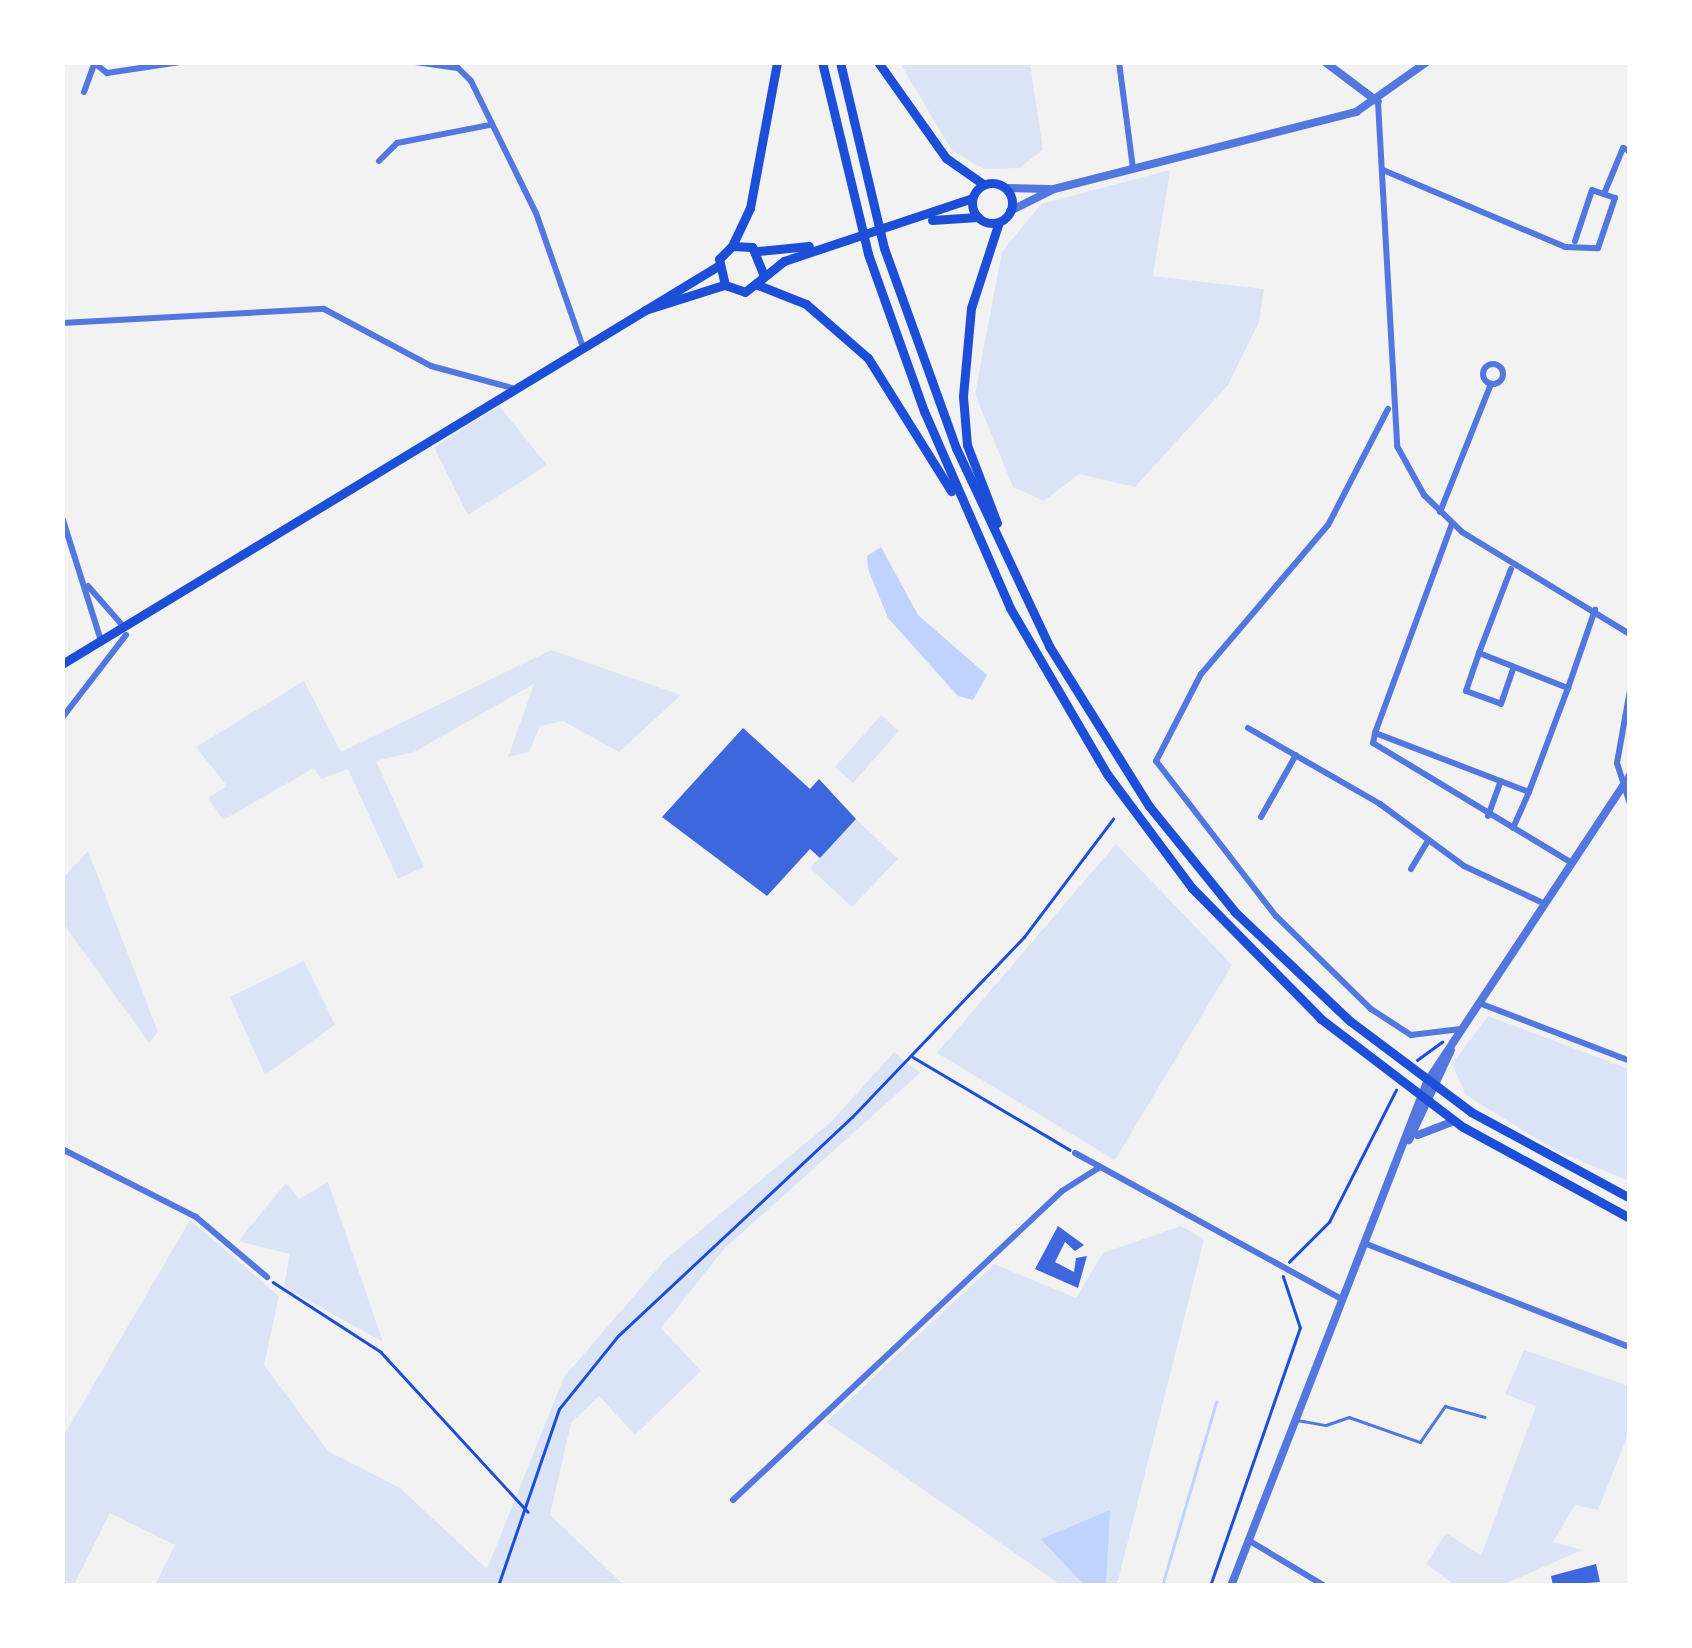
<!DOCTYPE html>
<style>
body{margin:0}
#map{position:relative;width:1692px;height:1648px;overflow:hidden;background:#f2f2f2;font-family:"Golos Text",sans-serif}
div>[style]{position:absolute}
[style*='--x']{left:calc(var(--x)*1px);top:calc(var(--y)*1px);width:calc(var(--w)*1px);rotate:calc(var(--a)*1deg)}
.green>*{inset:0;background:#dbe4f7}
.water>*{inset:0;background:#bfd3fe}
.stream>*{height:2.5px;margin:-1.25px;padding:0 1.25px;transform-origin:1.25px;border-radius:1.25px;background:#bfd3fe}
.building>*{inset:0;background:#3d67dc}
.path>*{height:2.5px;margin:-1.25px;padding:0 1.25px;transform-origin:1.25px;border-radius:1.25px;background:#1d4ed8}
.service>*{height:2.5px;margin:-1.25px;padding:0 1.25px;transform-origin:1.25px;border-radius:1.25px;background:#5277de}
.minor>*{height:6px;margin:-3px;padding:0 3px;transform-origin:3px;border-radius:3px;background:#5277de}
.minor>.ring{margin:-3px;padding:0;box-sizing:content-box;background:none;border:6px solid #5277de;border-radius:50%}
.tertiary>*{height:8px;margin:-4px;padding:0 4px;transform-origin:4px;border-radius:4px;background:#5277de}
.secondary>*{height:9px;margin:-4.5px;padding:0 4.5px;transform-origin:4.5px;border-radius:4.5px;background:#1d4ed8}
.secondary>.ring{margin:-4.5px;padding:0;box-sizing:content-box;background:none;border:9px solid #1d4ed8;border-radius:50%}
.primary>*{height:9px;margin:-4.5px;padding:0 4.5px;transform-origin:4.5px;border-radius:4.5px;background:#1d4ed8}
span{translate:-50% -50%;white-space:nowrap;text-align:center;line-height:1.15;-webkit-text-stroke:8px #fff;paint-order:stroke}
.frame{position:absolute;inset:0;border:65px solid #fff;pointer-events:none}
</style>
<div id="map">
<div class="green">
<div style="clip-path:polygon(900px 63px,1030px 63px,1043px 150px,1019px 168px,984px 169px,952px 151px)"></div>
<div style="clip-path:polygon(1170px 170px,1153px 276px,1264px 289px,1259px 322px,1228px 385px,1135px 487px,1079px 474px,1044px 501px,1013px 487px,975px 394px,1002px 252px,1041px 204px)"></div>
<div style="clip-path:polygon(499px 406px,547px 465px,468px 515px,434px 447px)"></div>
<div style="clip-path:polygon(551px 650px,681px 695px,619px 752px,563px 721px,540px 726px,529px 752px,508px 757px,534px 684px,414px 752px,376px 761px,424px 867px,398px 879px,348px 769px,321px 779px,314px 768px,223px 820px,208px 798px,227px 786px,196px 747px,304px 681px,341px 752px)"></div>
<div style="clip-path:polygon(881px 715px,899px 731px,853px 783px,835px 767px)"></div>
<div style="clip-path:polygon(856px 819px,898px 859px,852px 907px,810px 868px)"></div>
<div style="clip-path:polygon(1116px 844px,1232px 965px,1115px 1160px,937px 1053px)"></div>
<div style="clip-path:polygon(88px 851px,158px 1032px,149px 1043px,63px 923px,63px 878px)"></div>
<div style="clip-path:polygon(304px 961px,335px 1025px,265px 1075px,230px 997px)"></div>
<div style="clip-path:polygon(1488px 1016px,1629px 1069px,1629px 1181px,1557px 1151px,1466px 1095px,1452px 1064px)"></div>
<div style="clip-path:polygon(894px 1052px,920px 1073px,724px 1249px,661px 1328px,701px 1371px,635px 1435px,599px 1396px,571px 1423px,550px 1515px,624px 1585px,155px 1585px,175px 1545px,110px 1513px,74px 1585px,63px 1586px,63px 1437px,190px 1220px,279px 1296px,264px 1365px,328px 1451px,400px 1488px,487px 1569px,564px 1377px,665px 1260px,831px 1122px)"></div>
<div style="clip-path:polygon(328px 1182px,383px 1342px,284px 1287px,290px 1254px,238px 1241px,286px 1183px,299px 1199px)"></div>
<div style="clip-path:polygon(1181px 1226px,1204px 1239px,1117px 1585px,1061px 1585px,826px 1422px,994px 1264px,1076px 1298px,1103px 1253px)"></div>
<div style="clip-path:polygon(1524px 1350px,1629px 1386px,1629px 1432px,1598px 1510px,1575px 1505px,1553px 1542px,1582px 1550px,1502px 1585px,1455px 1585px,1426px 1564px,1446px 1533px,1481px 1556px,1536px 1406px,1505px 1394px)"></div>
</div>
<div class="water">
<div style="clip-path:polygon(881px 547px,918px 615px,987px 675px,973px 700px,958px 696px,888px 618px,868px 569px,867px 556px)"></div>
<div style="clip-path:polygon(1110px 1510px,1106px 1585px,1084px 1585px,1041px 1539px)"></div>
</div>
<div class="stream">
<div style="--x:1162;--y:1586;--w:192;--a:-73.6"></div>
</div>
<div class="building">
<div style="clip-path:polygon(743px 728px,810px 789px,819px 779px,856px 819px,820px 858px,810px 849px,767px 896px,662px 817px)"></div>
<div style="clip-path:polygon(1058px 1226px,1084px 1245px,1075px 1251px,1065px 1242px,1055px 1262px,1074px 1272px,1076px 1258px,1087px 1256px,1078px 1288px,1035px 1269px)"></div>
<div style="clip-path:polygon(1596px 1564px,1600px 1582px,1553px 1586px,1551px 1576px)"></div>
</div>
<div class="path">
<div style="--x:913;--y:1057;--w:182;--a:30.6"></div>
<div style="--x:1417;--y:1060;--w:31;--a:-36"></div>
<div style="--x:1289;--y:1262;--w:57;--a:-45"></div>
<div style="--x:1329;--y:1222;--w:148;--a:-63.1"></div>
<div style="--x:273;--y:1282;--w:129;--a:32.9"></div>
<div style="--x:381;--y:1352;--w:217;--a:47.4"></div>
<div style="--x:498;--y:1586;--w:187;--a:-71"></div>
<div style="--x:559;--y:1409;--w:94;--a:-51.1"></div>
<div style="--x:618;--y:1336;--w:320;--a:-43.1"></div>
<div style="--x:852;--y:1117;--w:249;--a:-46.3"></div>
<div style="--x:1024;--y:937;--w:148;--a:-53"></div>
<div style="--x:1210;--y:1586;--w:273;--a:-70.8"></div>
<div style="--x:1300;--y:1328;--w:54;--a:-108.4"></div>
</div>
<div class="service">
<div style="--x:1297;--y:1420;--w:29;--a:10"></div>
<div style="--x:1326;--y:1425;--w:24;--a:-19"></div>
<div style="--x:1349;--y:1417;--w:75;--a:19.4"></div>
<div style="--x:1420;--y:1442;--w:44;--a:-55.2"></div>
<div style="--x:1445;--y:1406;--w:41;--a:15.4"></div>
</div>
<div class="minor">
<div style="--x:93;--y:62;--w:18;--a:38"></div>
<div style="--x:107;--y:73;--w:74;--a:-8.6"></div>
<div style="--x:415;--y:62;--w:43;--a:7.9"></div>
<div style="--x:458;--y:68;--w:18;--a:45"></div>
<div style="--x:471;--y:81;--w:147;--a:63.8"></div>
<div style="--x:536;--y:213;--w:139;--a:70.7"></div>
<div style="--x:1119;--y:62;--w:108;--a:82.5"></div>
<div style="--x:84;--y:92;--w:29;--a:-70"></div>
<div style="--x:1378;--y:102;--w:345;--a:86.8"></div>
<div style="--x:1397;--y:446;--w:56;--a:61.1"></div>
<div style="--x:1424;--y:495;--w:53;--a:44.2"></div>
<div style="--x:1462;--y:532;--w:197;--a:31.3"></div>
<div style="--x:379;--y:161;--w:25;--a:-45"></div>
<div style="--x:397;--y:143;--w:95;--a:-11"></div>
<div style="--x:1383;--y:170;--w:198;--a:22.9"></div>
<div style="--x:1565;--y:247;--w:33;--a:2"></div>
<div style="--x:1598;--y:248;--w:53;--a:-71.2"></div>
<div style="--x:1615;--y:198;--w:24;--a:-161"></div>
<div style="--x:1592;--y:190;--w:54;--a:108.4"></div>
<div style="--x:1604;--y:194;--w:50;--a:-67.6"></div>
<div style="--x:1623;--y:148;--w:8;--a:23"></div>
<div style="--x:62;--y:323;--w:262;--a:-3.1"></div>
<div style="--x:324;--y:309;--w:121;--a:28"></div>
<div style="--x:431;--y:366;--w:84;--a:15.2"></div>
<div class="ring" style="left:1483px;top:364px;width:14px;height:14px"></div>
<div style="--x:1388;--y:409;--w:131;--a:117.3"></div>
<div style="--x:1328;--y:525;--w:196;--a:130.4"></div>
<div style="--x:1201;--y:674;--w:98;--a:117.3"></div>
<div style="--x:1156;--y:761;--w:196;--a:52.3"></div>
<div style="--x:1276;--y:916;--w:133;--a:44.4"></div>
<div style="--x:1371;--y:1009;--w:48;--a:33"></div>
<div style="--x:1411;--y:1035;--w:50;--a:-6.8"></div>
<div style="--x:1440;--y:512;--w:138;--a:-68.3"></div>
<div style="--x:62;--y:517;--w:130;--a:72.5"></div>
<div style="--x:1511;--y:569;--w:90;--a:110.9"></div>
<div style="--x:1479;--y:653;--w:96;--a:21.5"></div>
<div style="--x:1568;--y:688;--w:83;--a:-70.9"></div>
<div style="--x:88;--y:586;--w:53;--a:48.8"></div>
<div style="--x:1479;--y:653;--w:40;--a:108.9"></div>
<div style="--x:1466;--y:691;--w:37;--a:20"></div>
<div style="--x:1501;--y:704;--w:39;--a:-71"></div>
<div style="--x:1568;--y:688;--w:111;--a:110.6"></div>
<div style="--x:1529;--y:792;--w:165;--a:-159"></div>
<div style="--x:1375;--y:733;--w:10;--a:101"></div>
<div style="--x:1373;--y:743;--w:232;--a:31.1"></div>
<div style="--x:1630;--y:690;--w:74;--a:100.1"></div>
<div style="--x:1617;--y:763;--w:43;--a:72.4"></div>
<div style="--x:62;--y:718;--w:105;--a:-52.4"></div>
<div style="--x:1248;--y:728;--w:152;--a:29.9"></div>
<div style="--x:1380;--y:804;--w:104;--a:36.4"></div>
<div style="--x:1464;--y:866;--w:89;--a:25.1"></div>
<div style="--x:1375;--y:733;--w:223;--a:-69.8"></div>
<div style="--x:1488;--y:816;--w:37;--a:-70"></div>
<div style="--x:1261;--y:817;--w:71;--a:-60.6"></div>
<div style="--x:1513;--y:828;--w:39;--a:-66"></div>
<div style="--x:1411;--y:869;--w:33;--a:-59"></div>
<div style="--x:1479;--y:1003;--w:162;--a:21"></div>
<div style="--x:62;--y:1149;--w:150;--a:26.9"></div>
<div style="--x:196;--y:1217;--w:93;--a:40.2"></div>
<div style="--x:1075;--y:1153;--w:302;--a:28.7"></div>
<div style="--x:1364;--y:1243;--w:286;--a:21.4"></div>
<div style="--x:733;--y:1500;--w:451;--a:-43.2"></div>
<div style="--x:1062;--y:1191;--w:45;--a:-32.3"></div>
<div style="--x:1248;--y:1540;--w:90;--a:30.9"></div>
</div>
<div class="tertiary">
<div style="--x:1325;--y:62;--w:66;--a:37"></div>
<div style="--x:1006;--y:188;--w:43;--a:1.3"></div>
<div style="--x:1010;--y:211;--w:49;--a:-26.6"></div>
<div style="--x:1054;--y:189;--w:312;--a:-14.3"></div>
<div style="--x:1356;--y:112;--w:87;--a:-35.2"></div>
<div style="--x:1418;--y:1135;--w:39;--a:-21"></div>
<div style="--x:1409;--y:1140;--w:99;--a:-65"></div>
<div style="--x:1231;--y:1586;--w:541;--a:-68.75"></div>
<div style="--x:1427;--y:1082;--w:368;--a:-56.5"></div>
</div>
<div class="secondary">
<div class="ring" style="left:972px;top:183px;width:31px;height:31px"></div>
<div style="--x:932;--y:220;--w:46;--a:-3.7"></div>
<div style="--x:758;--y:251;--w:51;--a:-5.6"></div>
<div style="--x:764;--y:276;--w:31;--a:-112"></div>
<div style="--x:752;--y:247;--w:20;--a:-177"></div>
<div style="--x:732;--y:246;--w:18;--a:135"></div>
<div style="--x:719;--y:259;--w:27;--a:77"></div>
<div style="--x:725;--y:285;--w:21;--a:19"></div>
<div style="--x:745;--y:292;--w:50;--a:-38.5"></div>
<div style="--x:784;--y:261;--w:198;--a:-18.5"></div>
<div style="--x:645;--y:310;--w:83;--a:-17.6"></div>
<div style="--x:62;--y:664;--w:767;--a:-31.25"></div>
</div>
<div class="primary">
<div style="--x:822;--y:62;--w:197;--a:76.5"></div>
<div style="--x:868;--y:254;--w:167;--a:70.4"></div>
<div style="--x:924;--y:411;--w:215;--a:66.4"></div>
<div style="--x:1010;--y:608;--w:192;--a:59.7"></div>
<div style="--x:1107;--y:774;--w:142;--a:53.3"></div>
<div style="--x:1192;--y:888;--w:184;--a:45.4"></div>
<div style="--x:1321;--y:1019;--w:178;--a:37.3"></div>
<div style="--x:1463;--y:1127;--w:190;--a:28.6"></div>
<div style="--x:840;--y:62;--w:191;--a:76.7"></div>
<div style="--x:884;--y:248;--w:213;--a:70.2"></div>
<div style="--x:956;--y:448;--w:219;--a:64.8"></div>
<div style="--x:1049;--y:646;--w:189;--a:58"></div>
<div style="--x:1149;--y:806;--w:136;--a:50.9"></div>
<div style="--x:1235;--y:912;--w:158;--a:43.5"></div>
<div style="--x:1350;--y:1021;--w:151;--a:36.9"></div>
<div style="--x:1471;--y:1112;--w:181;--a:28.4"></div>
<div style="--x:878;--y:62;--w:118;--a:54.7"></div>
<div style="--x:946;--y:158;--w:45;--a:35.1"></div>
<div style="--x:732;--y:246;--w:42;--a:-64.7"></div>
<div style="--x:750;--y:208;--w:148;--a:-79.5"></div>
<div style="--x:758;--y:285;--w:52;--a:21.6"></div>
<div style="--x:806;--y:304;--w:82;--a:41.1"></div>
<div style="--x:868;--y:358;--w:157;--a:58"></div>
<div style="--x:997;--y:523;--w:84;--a:-111"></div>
<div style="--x:967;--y:445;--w:49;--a:-94.7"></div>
<div style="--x:963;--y:396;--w:88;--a:-84.8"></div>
<div style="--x:971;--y:308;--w:90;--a:-72"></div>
</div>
<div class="frame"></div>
</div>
